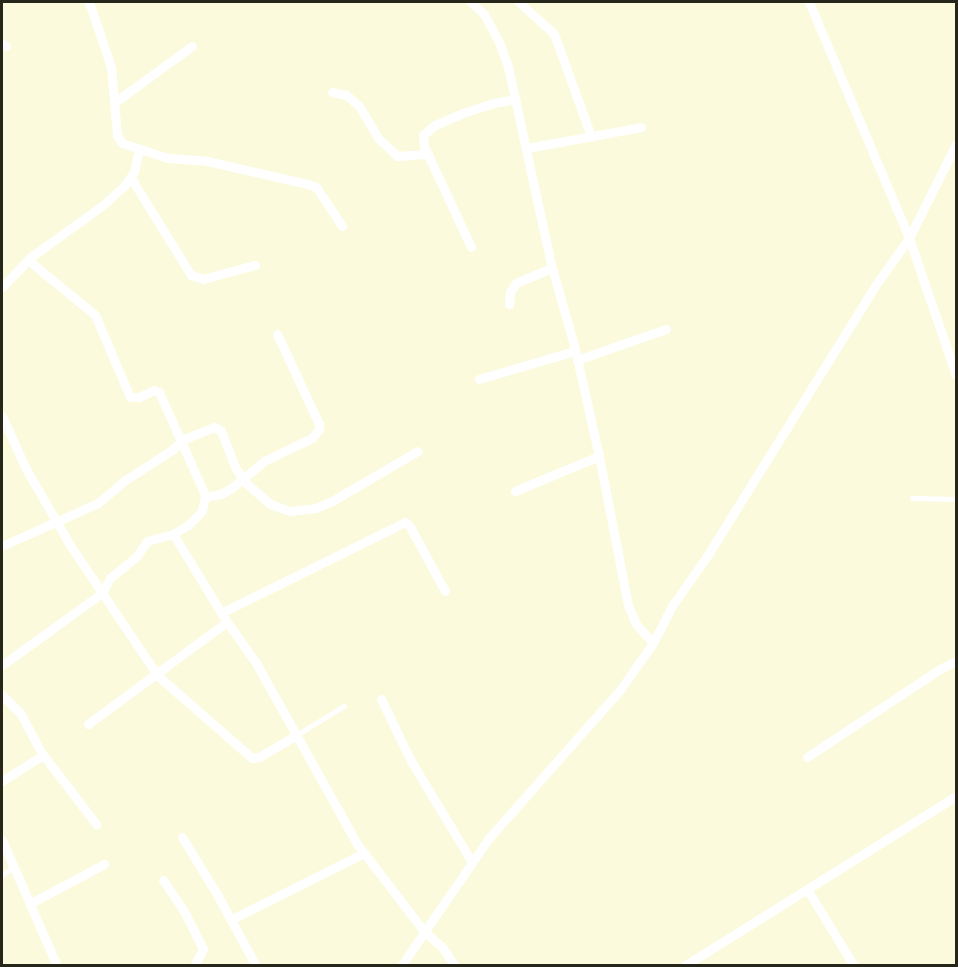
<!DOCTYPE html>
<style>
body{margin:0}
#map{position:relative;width:958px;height:967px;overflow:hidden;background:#fbfadd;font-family:Georgia,serif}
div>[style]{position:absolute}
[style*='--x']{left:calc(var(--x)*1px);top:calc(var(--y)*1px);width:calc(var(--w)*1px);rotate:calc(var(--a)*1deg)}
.lane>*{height:4.5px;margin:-2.25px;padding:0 2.25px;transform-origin:2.25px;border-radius:2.25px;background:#fff}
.street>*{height:9px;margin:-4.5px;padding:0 4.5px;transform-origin:4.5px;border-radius:4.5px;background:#fff}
span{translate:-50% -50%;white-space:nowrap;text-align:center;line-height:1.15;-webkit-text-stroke:6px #fff;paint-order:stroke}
.frame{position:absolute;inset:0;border:3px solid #26261b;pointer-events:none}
</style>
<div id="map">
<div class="lane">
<div style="--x:912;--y:498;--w:44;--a:1.3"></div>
<div style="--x:295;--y:736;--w:57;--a:-31.5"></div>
<div style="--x:2;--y:875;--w:14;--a:-36"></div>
</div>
<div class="street">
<div style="--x:89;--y:2;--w:69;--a:71.3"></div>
<div style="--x:111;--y:67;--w:68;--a:85"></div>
<div style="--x:117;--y:135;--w:9;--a:58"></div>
<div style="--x:122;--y:143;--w:48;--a:18.1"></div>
<div style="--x:168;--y:158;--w:39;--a:4"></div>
<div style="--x:207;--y:161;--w:104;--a:12.8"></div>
<div style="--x:308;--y:184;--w:9;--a:21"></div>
<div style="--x:316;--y:187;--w:47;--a:56.3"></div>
<div style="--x:471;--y:2;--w:18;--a:43"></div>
<div style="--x:484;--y:14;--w:32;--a:62"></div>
<div style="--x:499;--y:42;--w:27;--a:70"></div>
<div style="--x:508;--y:67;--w:206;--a:77.7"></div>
<div style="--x:552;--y:268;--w:84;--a:74.1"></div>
<div style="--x:575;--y:349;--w:110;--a:77.4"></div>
<div style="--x:599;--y:456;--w:152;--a:79"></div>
<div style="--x:628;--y:605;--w:21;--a:67"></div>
<div style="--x:636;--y:624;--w:25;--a:48"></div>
<div style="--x:519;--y:2;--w:47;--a:42.4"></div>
<div style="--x:554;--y:34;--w:109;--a:70.1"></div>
<div style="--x:809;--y:2;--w:256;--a:67"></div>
<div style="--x:909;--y:238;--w:145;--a:71.1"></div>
<div style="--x:2;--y:43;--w:5;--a:37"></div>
<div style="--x:332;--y:92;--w:14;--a:12"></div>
<div style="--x:346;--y:95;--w:17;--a:40"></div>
<div style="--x:359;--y:106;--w:37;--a:59"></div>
<div style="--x:378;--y:138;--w:26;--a:43"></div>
<div style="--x:397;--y:156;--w:31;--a:-4"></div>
<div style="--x:115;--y:102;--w:95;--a:-36"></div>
<div style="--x:527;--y:148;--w:116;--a:-10.4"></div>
<div style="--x:131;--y:178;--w:114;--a:58.3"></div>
<div style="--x:191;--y:275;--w:13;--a:18"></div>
<div style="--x:203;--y:279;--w:54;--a:-15.1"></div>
<div style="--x:471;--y:247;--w:111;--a:-115"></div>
<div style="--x:424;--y:146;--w:11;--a:-95"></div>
<div style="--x:423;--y:135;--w:16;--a:-40"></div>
<div style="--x:435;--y:125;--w:34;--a:-23"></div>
<div style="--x:466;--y:112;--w:28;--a:-18"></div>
<div style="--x:493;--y:103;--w:23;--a:-10"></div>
<div style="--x:2;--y:287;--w:42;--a:-46"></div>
<div style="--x:31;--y:257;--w:89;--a:-35.8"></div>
<div style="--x:103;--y:205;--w:28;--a:-42"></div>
<div style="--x:124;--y:186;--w:17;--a:-54"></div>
<div style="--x:134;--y:172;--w:24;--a:-78"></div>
<div style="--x:509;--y:304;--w:12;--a:-85"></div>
<div style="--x:510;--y:292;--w:11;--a:-56"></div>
<div style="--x:516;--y:283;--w:39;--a:-23"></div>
<div style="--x:577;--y:360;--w:94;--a:-19.2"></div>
<div style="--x:479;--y:379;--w:100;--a:-16.3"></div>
<div style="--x:2;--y:416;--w:58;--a:65.6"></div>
<div style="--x:26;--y:469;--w:88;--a:59.9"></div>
<div style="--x:70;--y:545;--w:158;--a:56.1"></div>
<div style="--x:158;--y:676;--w:125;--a:41.1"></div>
<div style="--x:252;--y:758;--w:7;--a:-8"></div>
<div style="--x:259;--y:757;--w:42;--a:-30.3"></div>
<div style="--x:515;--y:491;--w:91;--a:-22.6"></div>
<div style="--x:205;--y:497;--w:16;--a:-11"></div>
<div style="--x:221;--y:494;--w:14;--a:-30"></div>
<div style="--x:233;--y:487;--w:40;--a:-40"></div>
<div style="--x:264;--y:461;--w:53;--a:-25.6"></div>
<div style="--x:312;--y:438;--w:11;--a:-52"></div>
<div style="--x:319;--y:429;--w:5;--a:-90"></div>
<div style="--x:319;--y:424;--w:99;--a:-115"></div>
<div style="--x:173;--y:534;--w:103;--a:58.5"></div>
<div style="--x:227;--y:622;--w:50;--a:54.7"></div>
<div style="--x:256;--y:663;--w:207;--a:60.8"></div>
<div style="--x:357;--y:844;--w:110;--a:52.4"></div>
<div style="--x:424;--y:931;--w:24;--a:42"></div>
<div style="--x:442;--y:947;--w:23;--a:56"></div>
<div style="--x:2;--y:546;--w:105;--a:-24.1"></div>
<div style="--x:98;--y:503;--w:34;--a:-40"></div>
<div style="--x:124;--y:481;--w:57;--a:-32.9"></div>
<div style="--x:172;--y:450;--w:14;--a:-45"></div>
<div style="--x:182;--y:440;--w:35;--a:-22"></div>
<div style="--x:214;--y:427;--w:8;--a:30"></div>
<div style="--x:221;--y:431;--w:41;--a:68.5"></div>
<div style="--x:236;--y:469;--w:17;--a:54"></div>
<div style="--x:246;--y:483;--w:32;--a:41"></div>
<div style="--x:270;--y:504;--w:20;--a:20"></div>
<div style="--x:289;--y:511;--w:27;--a:-6"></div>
<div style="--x:316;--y:508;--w:17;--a:-24"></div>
<div style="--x:332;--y:501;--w:99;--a:-30.2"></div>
<div style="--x:221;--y:613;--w:205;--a:-26.3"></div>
<div style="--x:405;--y:522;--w:5;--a:37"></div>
<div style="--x:409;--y:525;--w:75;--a:61.4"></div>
<div style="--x:2;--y:665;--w:123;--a:-35.8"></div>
<div style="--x:102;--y:593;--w:17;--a:-62"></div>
<div style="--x:110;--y:578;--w:33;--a:-39"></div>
<div style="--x:136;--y:557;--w:19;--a:-55"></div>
<div style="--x:147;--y:541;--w:27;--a:-15"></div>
<div style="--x:173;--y:534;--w:17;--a:-31"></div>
<div style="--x:188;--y:525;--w:20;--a:-45"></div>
<div style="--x:202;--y:511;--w:16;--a:-79"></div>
<div style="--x:205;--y:495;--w:113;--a:-114.1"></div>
<div style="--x:159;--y:392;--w:5;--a:-158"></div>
<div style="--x:154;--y:390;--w:17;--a:155"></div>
<div style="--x:139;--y:397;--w:9;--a:180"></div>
<div style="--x:130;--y:397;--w:89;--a:-113.1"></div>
<div style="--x:95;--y:315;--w:87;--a:-140.6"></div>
<div style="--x:2;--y:695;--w:27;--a:45"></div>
<div style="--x:21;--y:714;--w:43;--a:62.2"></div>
<div style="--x:41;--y:752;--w:91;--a:52.6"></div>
<div style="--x:381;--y:699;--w:69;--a:64.2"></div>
<div style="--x:411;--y:761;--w:118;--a:58.9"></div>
<div style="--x:88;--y:724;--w:172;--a:-36.3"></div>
<div style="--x:807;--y:757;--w:159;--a:-33.5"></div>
<div style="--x:940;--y:669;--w:18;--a:-27"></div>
<div style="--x:2;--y:781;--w:49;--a:-32.4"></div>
<div style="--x:182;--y:837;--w:69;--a:58.6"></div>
<div style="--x:218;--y:896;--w:80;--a:61.5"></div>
<div style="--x:2;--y:840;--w:137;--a:66.4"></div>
<div style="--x:163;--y:880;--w:37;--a:56"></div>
<div style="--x:184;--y:911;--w:42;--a:63.4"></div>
<div style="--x:203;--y:949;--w:19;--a:118"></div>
<div style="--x:807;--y:889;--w:90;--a:58.6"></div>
<div style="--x:31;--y:903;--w:83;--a:-28.1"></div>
<div style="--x:232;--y:919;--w:148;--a:-26.6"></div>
<div style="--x:401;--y:966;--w:155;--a:-55.5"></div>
<div style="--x:489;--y:838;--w:198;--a:-48.5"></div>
<div style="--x:620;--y:690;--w:57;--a:-54.9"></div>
<div style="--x:653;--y:643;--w:42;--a:-62.8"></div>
<div style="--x:672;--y:606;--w:61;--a:-55"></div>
<div style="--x:707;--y:556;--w:318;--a:-58.1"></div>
<div style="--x:875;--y:286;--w:59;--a:-54.7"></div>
<div style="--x:909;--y:238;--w:105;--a:-63.4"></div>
<div style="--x:684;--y:966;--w:321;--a:-32"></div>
</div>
<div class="frame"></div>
</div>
